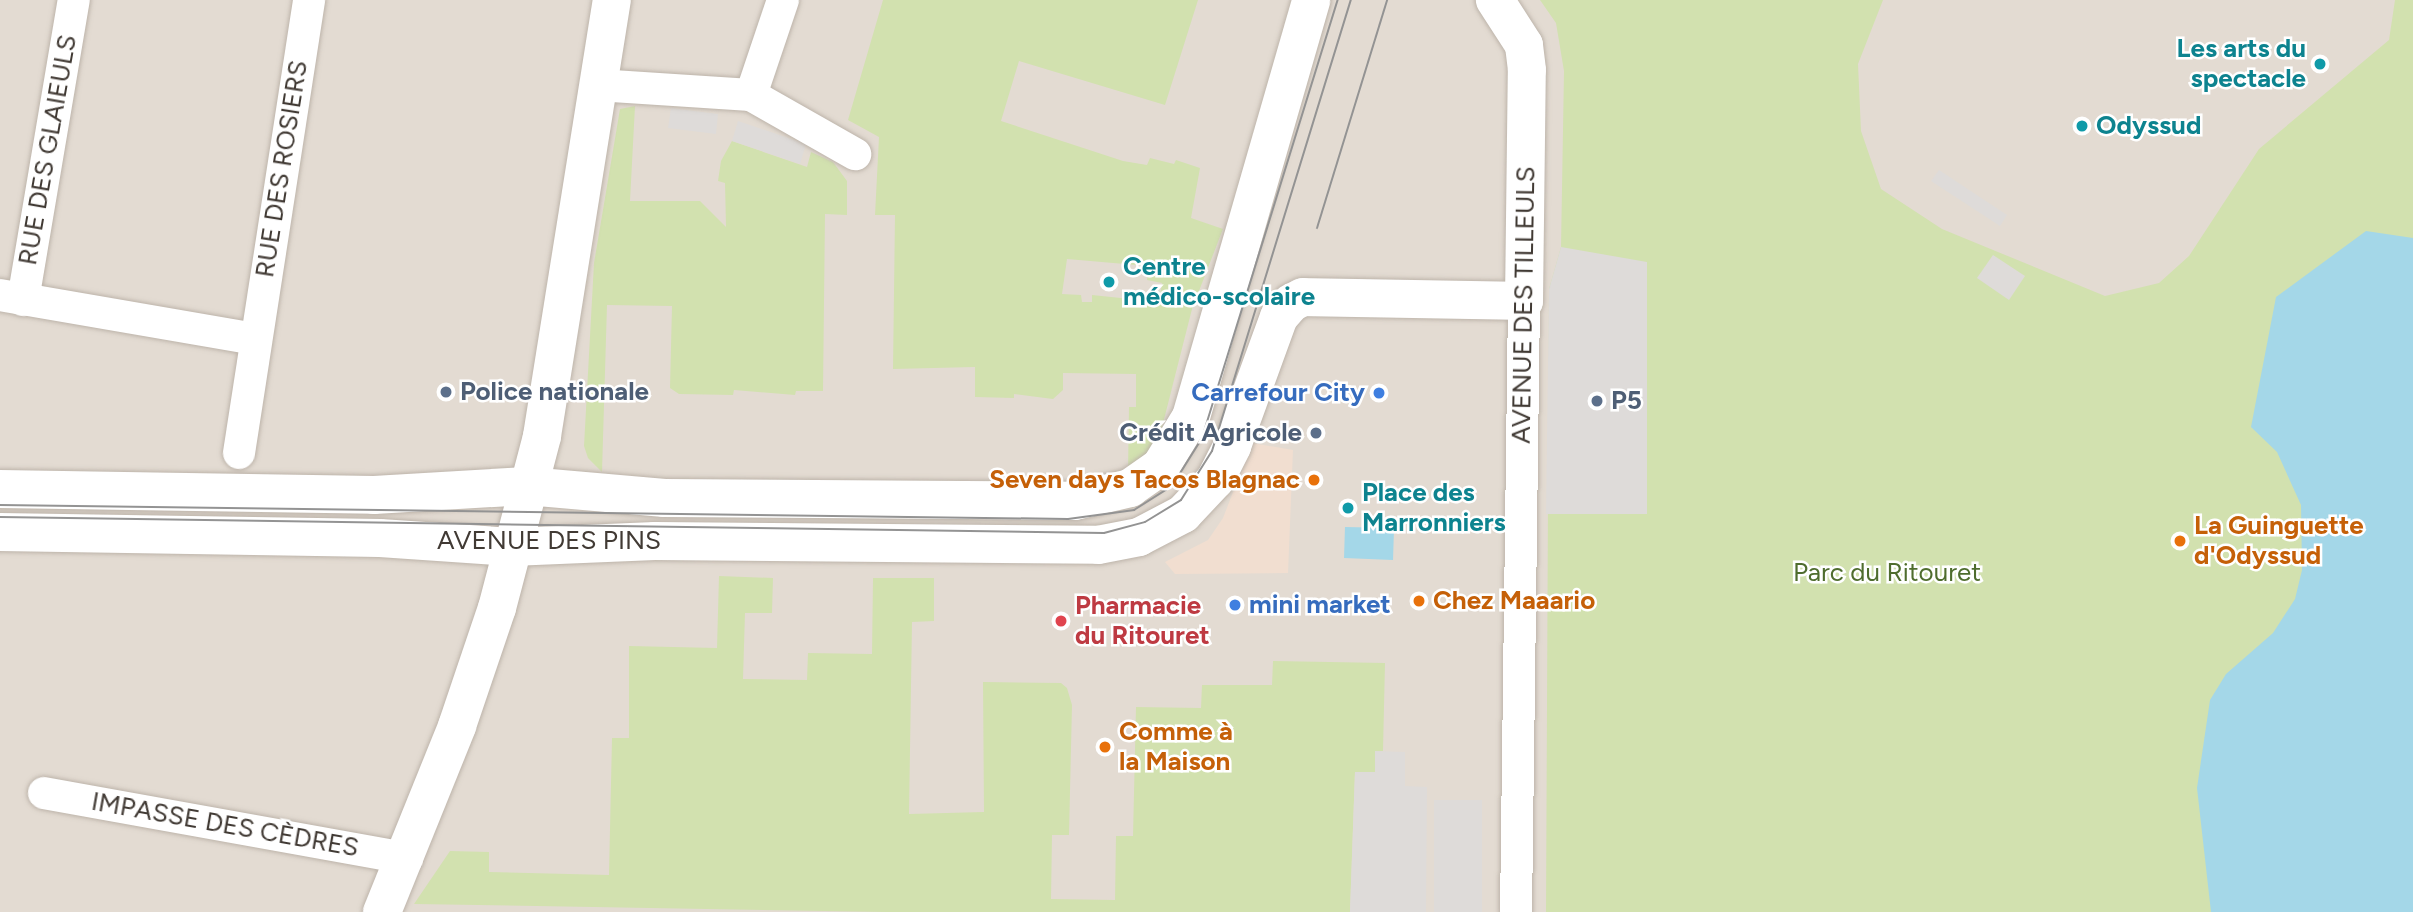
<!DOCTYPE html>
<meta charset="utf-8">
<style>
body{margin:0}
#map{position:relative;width:2413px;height:912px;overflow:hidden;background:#f0eae4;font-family:Figtree,sans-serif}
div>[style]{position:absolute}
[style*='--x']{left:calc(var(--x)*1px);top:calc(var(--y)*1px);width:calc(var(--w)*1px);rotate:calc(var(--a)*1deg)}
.residential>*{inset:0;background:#e3dbd2}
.commercial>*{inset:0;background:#f1ded0}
.green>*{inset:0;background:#d2e1af}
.parking>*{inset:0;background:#dedbd9}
.water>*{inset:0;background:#a4d7e8}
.roads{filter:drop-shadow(0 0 2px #bdb4aa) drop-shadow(0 0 2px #bdb4aa)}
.minor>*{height:32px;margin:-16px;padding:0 16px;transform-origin:16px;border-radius:16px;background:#fff}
.tertiary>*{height:38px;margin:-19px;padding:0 19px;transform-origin:19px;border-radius:19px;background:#fff}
.tram>*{height:2px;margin:-1px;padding:0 1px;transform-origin:1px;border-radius:1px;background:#939393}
.dots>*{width:19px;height:19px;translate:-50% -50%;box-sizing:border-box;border:4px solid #fff;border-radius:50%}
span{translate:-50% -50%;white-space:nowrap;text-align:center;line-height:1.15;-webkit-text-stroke:5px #fff;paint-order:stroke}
.culture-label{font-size:26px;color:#0d838f;font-weight:700}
.right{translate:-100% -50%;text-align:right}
.left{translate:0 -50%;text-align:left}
.street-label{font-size:26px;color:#413a34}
.service-label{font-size:26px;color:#4e5e75;font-weight:700}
.shop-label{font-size:26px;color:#366cbe;font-weight:700}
.food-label{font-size:26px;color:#c56008;font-weight:700}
.park-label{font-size:26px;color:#4f6d2e}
.health-label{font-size:26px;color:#be3a42;font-weight:700}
</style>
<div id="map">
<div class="residential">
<div style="clip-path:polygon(0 0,2413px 0,2413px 912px,0 912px)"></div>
</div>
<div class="commercial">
<div style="clip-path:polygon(1252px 443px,1293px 450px,1288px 573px,1175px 574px,1165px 562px,1208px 540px,1223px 518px)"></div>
</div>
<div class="green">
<div style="clip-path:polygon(evenodd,883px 0,1198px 0,1165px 105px,1019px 61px,1001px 121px,1123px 161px,1147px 165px,1150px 158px,1174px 164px,1176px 160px,1200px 168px,1191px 218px,1223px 229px,1192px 309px,1157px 447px,1128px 472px,1129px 407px,1136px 407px,1136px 374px,1063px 373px,1063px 390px,1053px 399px,1014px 394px,1014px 398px,975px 397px,975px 367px,893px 369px,895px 215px,875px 215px,879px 137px,848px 120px,883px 0,1067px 259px,1148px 266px,1147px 280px,1162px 283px,1159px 302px,1092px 295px,1092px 302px,1082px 302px,1081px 295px,1062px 294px,1067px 259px)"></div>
<div style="clip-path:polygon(1540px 0,1883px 0,1858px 64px,1861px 131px,1881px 189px,1942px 229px,2105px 296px,2159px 283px,2189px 256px,2259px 149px,2389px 40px,2395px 0,2413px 0,2413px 912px,1546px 912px,1549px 289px,1561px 247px,1564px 71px,1556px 23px)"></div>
<div style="clip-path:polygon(635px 106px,630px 201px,700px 201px,726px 227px,725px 183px,718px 181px,721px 161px,732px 141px,807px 167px,811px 152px,833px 162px,847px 181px,847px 215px,825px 214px,823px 391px,796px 391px,795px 395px,734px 390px,733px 395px,679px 394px,670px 388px,672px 306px,607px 305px,602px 472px,588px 458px,584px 446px,594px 263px,620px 109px)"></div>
<div style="clip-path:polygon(719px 576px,773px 578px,772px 613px,745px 613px,743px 679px,807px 680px,808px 653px,872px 654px,873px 578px,934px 578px,934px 621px,912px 622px,909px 814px,984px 812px,983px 682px,1061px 683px,1067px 688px,1072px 705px,1069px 835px,1052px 835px,1051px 899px,1115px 900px,1116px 836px,1133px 836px,1136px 707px,1201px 708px,1202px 685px,1272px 685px,1273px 661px,1385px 663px,1383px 751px,1375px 752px,1375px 772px,1355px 772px,1350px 912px,887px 912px,414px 904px,450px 851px,489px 852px,489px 872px,609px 875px,612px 738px,629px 738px,629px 646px,717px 648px)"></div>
</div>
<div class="parking">
<div style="clip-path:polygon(671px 108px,718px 114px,716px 134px,668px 128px)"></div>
<div style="clip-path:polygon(738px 121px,806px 144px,800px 164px,732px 141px)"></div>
<div style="clip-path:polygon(1939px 170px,2007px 215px,2000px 226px,1931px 181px)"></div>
<div style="clip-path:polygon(1561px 247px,1647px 262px,1647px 514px,1546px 514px,1549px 289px)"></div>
<div style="clip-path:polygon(1993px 255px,2025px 276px,2009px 300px,1977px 278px)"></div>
<div style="clip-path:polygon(1375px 751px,1405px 752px,1405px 786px,1427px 787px,1426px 912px,1350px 912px,1355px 772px,1375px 772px)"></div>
<div style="clip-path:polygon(1434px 800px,1482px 800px,1482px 912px,1434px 912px)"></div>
</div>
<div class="water">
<div style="clip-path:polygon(2366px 231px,2413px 238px,2413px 912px,2211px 912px,2197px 788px,2210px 700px,2226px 674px,2273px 633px,2295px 599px,2302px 570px,2301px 505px,2277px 452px,2251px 427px,2276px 297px)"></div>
<div style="clip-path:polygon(1345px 527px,1394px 528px,1393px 560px,1344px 558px)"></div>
</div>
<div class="roads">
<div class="minor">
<div style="--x:597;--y:85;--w:154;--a:3.7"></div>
<div style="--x:751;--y:95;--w:120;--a:29.6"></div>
<div style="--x:751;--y:95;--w:100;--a:-71.4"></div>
<div style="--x:0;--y:295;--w:259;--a:9.8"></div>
<div style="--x:23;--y:300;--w:304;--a:-80.4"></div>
<div style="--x:239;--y:453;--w:458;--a:-81.2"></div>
<div style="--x:44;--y:793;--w:369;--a:10.2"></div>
<div style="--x:1516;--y:912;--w:611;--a:-89.25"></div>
</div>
<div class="tertiary">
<div style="--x:0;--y:489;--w:374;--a:0.9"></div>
<div style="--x:374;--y:495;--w:153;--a:-3.4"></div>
<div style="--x:527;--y:486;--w:138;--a:5"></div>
<div style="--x:664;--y:498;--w:411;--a:0.4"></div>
<div style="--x:1075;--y:501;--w:57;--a:-13.3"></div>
<div style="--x:1130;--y:488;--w:38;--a:-35"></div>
<div style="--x:1161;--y:466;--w:57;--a:-58.5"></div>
<div style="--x:1191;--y:417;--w:434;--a:-73.9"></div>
<div style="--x:0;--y:532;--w:380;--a:0.9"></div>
<div style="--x:380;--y:538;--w:131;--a:3.9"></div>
<div style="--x:511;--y:547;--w:144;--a:-2.4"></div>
<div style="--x:655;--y:541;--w:443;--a:0.5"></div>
<div style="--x:1098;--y:545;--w:42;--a:-11"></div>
<div style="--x:1139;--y:537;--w:50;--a:-27.6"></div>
<div style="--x:1183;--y:514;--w:47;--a:-46.7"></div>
<div style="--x:1215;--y:480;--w:38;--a:-63"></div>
<div style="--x:1232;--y:446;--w:137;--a:-70"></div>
<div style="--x:1279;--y:317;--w:18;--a:-49"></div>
<div style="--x:1291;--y:303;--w:13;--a:-27"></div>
<div style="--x:1303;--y:297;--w:221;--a:1"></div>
<div style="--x:1524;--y:301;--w:231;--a:-89.3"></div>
<div style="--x:1527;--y:70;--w:25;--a:-97"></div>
<div style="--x:1524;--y:45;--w:54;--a:-122.8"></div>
<div style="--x:382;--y:912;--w:201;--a:-68"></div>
<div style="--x:457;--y:726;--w:125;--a:-71.3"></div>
<div style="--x:497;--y:608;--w:178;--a:-75.3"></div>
<div style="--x:542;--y:436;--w:442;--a:-80.9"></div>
</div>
</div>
<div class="tram">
<div style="--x:1317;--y:228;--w:239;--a:-72.9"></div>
<div style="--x:0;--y:505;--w:1068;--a:0.75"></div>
<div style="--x:1068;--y:519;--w:67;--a:-7.8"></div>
<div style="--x:1134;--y:510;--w:45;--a:-32.3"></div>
<div style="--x:1172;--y:486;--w:57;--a:-58"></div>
<div style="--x:1202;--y:438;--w:459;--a:-72.8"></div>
<div style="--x:0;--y:517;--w:1104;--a:0.83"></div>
<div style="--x:1104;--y:533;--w:42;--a:-15"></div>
<div style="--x:1145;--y:522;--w:42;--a:-31.4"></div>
<div style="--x:1181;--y:500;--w:58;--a:-57.7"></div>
<div style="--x:1212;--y:451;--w:472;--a:-72.9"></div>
</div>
<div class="dots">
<div style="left:2320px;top:64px;background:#0f9aa8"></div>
<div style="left:2082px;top:126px;background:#0f9aa8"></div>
<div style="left:1109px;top:282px;background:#0f9aa8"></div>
<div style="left:446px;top:392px;background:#5c6f8a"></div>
<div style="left:1379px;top:393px;background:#3f7fe0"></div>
<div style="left:1597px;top:401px;background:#5c6f8a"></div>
<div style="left:1316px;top:433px;background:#5c6f8a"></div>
<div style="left:1314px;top:480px;background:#e8710a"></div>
<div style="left:1348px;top:508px;background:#0f9aa8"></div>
<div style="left:2180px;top:541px;background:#e8710a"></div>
<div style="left:1419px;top:601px;background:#e8710a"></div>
<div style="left:1235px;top:605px;background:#3f7fe0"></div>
<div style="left:1061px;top:621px;background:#e0444e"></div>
<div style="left:1105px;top:747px;background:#e8710a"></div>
</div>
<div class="culture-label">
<span class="right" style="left:2306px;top:64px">Les arts du<br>spectacle</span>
<span class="left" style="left:2096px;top:126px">Odyssud</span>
<span class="left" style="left:1123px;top:282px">Centre<br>médico-scolaire</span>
<span class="left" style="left:1362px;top:508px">Place des<br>Marronniers</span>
</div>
<div class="street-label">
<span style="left:48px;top:150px;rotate:-80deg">RUE DES GLAIEULS</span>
<span style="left:282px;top:169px;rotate:-81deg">RUE DES ROSIERS</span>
<span style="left:1524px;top:305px;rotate:-89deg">AVENUE DES TILLEULS</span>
<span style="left:549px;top:541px">AVENUE DES PINS</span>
<span style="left:225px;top:825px;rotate:10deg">IMPASSE DES CÈDRES</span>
</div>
<div class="service-label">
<span class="left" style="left:460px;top:392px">Police nationale</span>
<span class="left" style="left:1611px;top:401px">P5</span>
<span class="right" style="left:1302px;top:433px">Crédit Agricole</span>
</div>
<div class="shop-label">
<span class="right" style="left:1365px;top:393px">Carrefour City</span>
<span class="left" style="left:1249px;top:605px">mini market</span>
</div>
<div class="food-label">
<span class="right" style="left:1300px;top:480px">Seven days Tacos Blagnac</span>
<span class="left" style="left:2194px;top:541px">La Guinguette<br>d'Odyssud</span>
<span class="left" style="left:1433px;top:601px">Chez Maaario</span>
<span class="left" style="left:1119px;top:747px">Comme à<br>la Maison</span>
</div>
<div class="park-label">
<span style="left:1887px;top:573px">Parc du Ritouret</span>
</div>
<div class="health-label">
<span class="left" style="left:1075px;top:621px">Pharmacie<br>du Ritouret</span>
</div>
</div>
